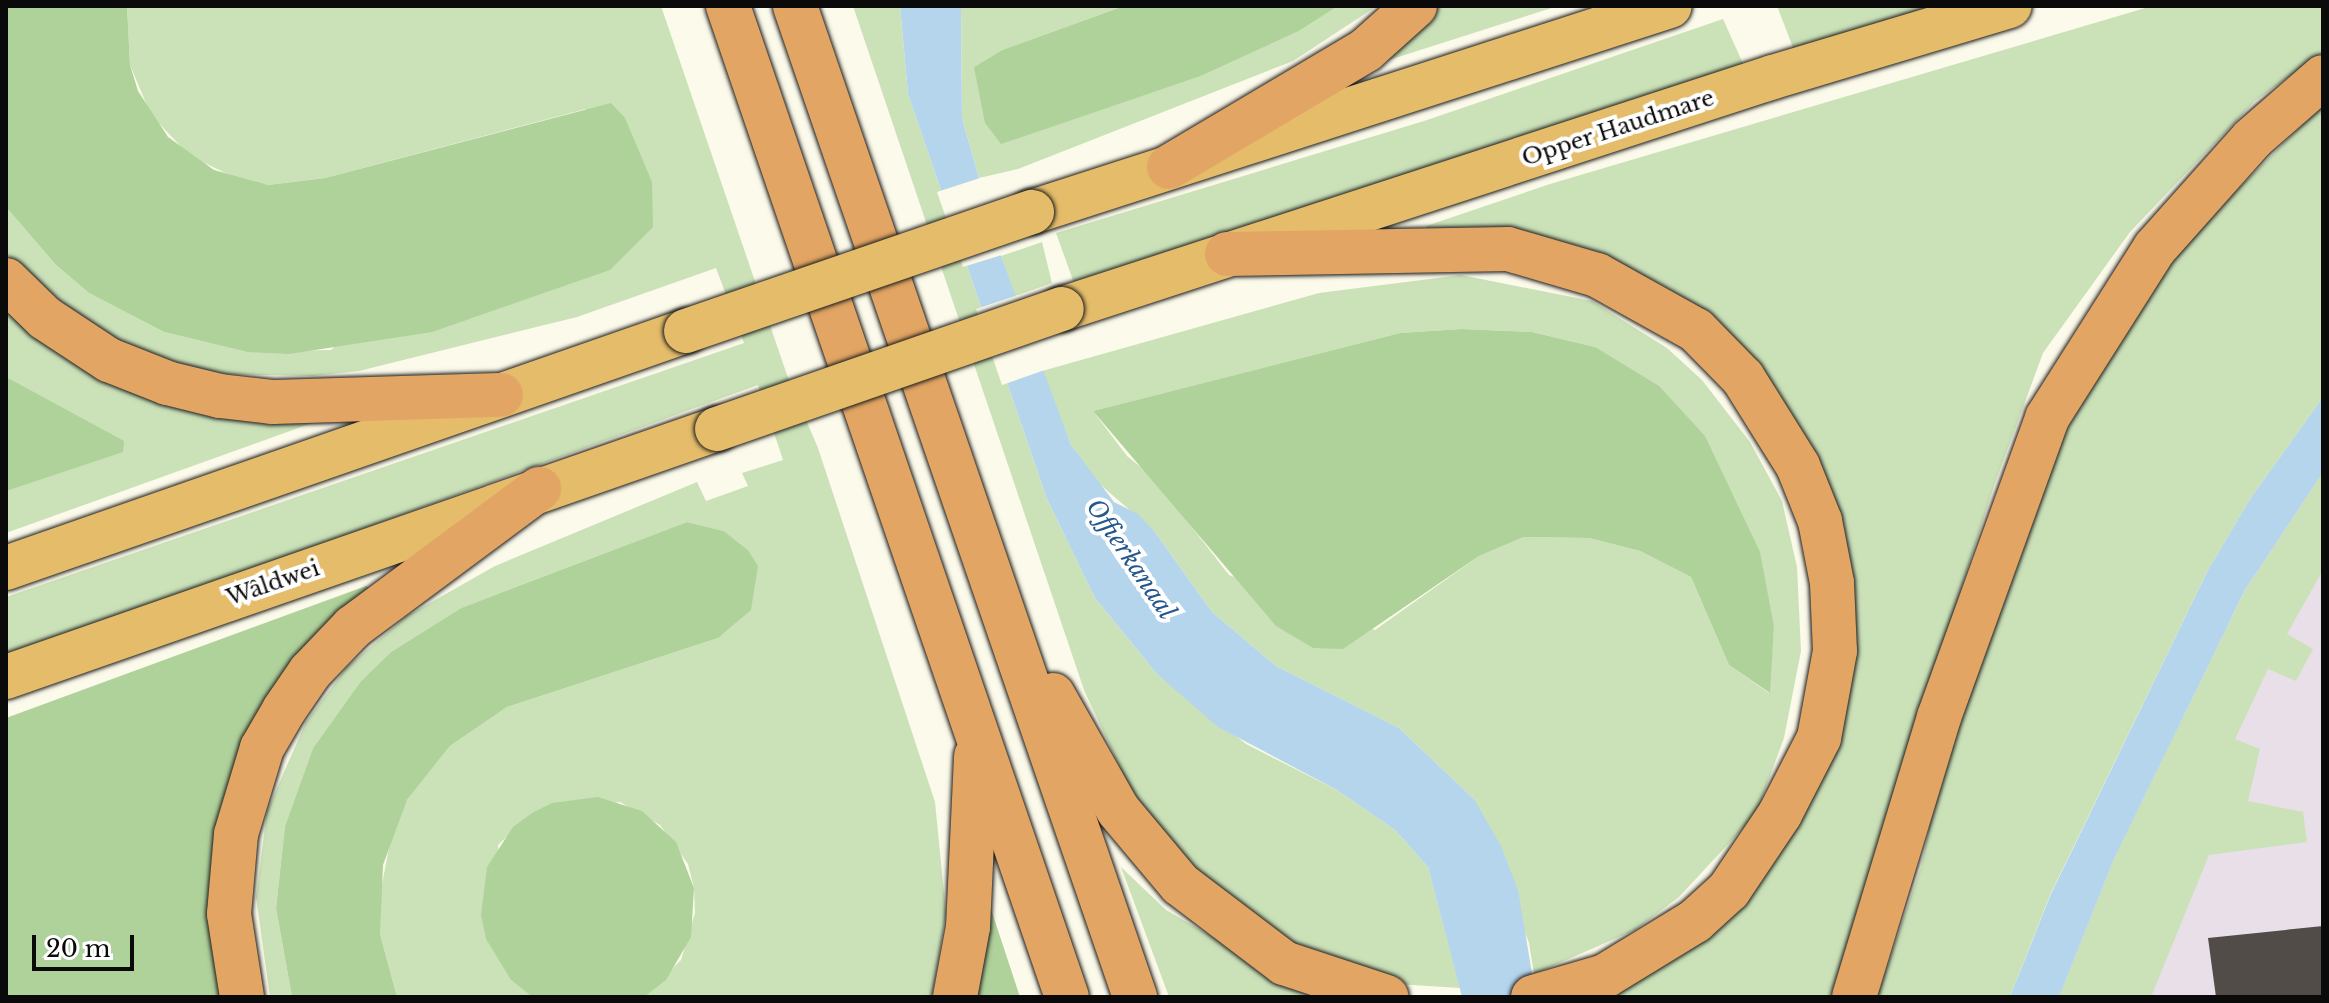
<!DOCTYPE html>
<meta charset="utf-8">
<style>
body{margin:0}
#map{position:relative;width:2329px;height:1003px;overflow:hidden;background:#fcfaea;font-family:"Libre Baskerville",serif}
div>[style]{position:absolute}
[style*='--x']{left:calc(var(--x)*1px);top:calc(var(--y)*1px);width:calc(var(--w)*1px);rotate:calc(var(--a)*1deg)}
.industrial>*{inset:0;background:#e8dfe8}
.green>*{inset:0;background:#cbe2b9}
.forest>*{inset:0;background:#afd19a}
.water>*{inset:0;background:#b5d5ed}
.pier>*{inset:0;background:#fcfaea}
.building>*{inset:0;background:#514c48}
.roads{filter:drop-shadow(0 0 2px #1b1b1b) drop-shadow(0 0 2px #1b1b1b)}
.trunk>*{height:44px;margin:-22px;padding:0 22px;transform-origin:22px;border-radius:22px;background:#e4bc6a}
.motorway>*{height:44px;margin:-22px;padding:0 22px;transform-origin:22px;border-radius:22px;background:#e2a563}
.bridges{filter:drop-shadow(0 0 2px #1b1b1b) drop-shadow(0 0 2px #1b1b1b)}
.trunk-bridge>*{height:44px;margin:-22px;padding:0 22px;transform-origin:22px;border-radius:22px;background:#e4bc6a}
span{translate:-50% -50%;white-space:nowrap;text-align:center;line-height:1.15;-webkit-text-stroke:8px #fff;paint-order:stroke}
.street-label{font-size:22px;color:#0a0a0a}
.water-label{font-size:24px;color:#24578b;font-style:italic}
.frame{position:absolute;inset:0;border:8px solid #0a0a0a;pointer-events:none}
.scale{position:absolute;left:32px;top:935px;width:102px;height:36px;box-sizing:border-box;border:4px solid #0a0a0a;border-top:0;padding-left:10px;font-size:24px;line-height:28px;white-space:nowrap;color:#0a0a0a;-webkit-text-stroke:6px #fff;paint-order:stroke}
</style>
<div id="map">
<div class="industrial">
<div style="clip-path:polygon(2323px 447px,2323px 997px,2030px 997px)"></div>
</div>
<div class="green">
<div style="clip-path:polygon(127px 6px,661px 6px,787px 375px,818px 448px,935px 802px,946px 913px,932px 997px,644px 997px,681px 960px,695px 913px,694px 888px,688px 864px,660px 825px,620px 802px,532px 813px,498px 845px,511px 980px,532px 997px,397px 997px,380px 934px,379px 900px,392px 832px,407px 800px,450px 746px,507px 707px,718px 638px,748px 550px,724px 531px,687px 522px,461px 608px,391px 652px,361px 681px,313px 748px,285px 826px,276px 908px,292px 997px,270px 997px,256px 897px,267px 811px,306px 722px,347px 667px,407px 616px,495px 566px,697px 482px,706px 501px,748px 486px,742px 473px,783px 460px,758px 385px,6px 659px,6px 597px,744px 343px,716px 268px,577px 317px,359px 371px,313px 376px,227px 374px,180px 366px,116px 339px,78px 316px,6px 254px,6px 207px,56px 265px,89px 293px,164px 332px,247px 352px,331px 350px,586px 109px,325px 178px,268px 185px,240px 180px,190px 156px,151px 115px,130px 65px)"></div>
<div style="clip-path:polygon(853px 6px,900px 6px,908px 94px,1047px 499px,1095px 598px,1157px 674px,1246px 744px,1337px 790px,1395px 830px,1428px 867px,1460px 988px,1397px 984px,1280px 938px,1179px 859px,1137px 804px,1084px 690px)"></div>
<div style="clip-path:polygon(961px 6px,1124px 6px,1002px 50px,974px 67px,1001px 143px,1201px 76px,1299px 31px,1338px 6px,1377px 6px,1293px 61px,1018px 169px,979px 178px,962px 118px)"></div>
<div style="clip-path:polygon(1433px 6px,1558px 6px,1367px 67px)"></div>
<div style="clip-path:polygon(1777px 6px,1955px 6px,1795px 53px)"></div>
<div style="clip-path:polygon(2152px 6px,2323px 6px,2323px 52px,2255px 101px,2130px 232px,2043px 353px,1994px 486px,1831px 997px,1581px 997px,1754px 879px,1848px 583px,1698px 313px,1432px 234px,1426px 226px,1550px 184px)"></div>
<div style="clip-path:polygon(1723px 19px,1745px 68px,1074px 283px,1056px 233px,1424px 121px)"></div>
<div style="clip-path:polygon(2323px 104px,2323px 397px,2250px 499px,2208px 570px,2050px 895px,2010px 997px,1877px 997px,1921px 867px,1940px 776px,2063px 437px,2149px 278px)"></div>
<div style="clip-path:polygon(1042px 242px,1052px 283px,1015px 296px,1001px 256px)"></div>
<div style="clip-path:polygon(evenodd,1461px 275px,1592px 301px,1667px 348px,1702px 380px,1750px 442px,1782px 501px,1797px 567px,1801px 651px,1784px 738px,1756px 814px,1679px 897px,1635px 930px,1534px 974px,1529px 943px,1474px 799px,1399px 728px,1276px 666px,1212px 612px,1155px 532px,1095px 480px,1071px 445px,1042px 371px,1319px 293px,1461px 275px,1461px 329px,1532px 332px,1595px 347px,1774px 627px,1769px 693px,1729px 665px,1691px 577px,1640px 551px,1589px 538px,1524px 537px,1479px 556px,1375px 630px,1229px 575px,1153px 477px,1127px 456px,1093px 411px,1400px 333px,1461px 329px)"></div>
<div style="clip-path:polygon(6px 312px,49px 347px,329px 417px,6px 533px)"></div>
<div style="clip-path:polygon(2323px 472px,2323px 570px,2287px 634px,2313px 649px,2296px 681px,2268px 669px,2235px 739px,2260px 749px,2248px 801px,2303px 812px,2307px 842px,2209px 855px,2151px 997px,2059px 997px,2113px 861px,2245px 590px)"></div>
<div style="clip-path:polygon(1121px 867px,1166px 910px,1294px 984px,1334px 997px,1169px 997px)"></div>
</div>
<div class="forest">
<div style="clip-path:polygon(6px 6px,127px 6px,130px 65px,138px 91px,168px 137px,214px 170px,268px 185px,325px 178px,611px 103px,625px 118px,652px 182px,653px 227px,610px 270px,432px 332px,289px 354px,247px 352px,164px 332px,89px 293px,56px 265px,6px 207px)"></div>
<div style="clip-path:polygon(1124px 6px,1338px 6px,1299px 31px,1201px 76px,1001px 144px,985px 123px,974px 67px,1002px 50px)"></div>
<div style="clip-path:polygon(1461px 329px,1532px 332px,1595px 347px,1659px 386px,1705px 436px,1760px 552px,1774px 627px,1770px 693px,1729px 665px,1691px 577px,1640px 551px,1589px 538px,1524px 537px,1479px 556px,1343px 649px,1313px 648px,1276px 626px,1093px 411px,1400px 333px)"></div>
<div style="clip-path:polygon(6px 377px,124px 441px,123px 452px,6px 491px)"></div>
<div style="clip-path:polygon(687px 522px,724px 531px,748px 550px,758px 566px,751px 610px,718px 638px,507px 707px,450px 746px,407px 800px,383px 865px,380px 934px,397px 997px,292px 997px,276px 908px,285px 826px,313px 748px,361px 681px,391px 652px,461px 608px)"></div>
<div style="clip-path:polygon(366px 586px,370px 588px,264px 717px,229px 997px,6px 997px,6px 718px)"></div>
<div style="clip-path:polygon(598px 797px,642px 811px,676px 842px,694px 888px,691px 937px,666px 980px,644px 997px,532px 997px,511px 980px,486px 939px,481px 915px,487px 867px,513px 827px,532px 813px,552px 803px)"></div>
<div style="clip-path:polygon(986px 894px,1020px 997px,972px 997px)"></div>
</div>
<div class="water">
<div style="clip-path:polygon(900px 6px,961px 6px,962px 118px,1001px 256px,1071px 445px,1114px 502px,1138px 514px,1155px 532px,1212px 612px,1276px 666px,1399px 728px,1474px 799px,1501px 846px,1518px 890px,1536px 997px,1462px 997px,1428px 867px,1395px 830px,1337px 790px,1218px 727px,1157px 674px,1095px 598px,1047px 499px,908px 94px)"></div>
<div style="clip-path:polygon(2323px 397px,2323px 472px,2245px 590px,2113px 861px,2059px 997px,2010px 997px,2050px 896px,2208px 570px,2250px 499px)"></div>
</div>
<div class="pier">
<div style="clip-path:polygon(983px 177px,1005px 254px,963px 267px,937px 192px)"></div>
<div style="clip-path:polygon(1018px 295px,1045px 370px,1002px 385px,976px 309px)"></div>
</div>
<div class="building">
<div style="clip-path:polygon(2323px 926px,2323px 997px,2216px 997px,2208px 938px)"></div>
</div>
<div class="roads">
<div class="trunk">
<div style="--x:1032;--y:212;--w:670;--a:-17.89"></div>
<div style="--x:1062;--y:309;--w:748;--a:-18.07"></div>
<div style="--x:1773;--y:77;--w:247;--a:-16.7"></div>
<div style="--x:6;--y:568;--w:720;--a:-19.21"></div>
<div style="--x:6;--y:677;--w:753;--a:-19.23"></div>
</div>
<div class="motorway">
<div style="--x:728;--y:6;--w:1047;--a:71.12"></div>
<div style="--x:795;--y:6;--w:1048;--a:71.06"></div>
<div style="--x:1169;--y:167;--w:229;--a:-30.7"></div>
<div style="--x:1366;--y:50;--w:66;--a:-41.9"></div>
<div style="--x:1227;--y:254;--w:281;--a:-1"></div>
<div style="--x:1508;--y:249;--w:93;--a:16.3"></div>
<div style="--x:1597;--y:275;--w:113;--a:29.1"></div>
<div style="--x:1696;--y:330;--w:67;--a:45.6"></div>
<div style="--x:1743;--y:378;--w:104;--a:58"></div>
<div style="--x:1798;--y:466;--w:59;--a:68.2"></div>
<div style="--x:1820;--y:521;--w:63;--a:79"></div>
<div style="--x:1832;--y:583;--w:68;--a:87.5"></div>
<div style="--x:1835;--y:651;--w:88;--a:100.4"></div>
<div style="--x:1819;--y:738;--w:85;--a:117.2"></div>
<div style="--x:1780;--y:814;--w:92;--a:123.9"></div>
<div style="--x:1729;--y:890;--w:46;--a:137.6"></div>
<div style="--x:1695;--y:921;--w:105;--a:148.6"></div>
<div style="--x:1605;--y:976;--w:75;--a:163.7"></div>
<div style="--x:6;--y:280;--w:54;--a:44.3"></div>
<div style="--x:45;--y:318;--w:77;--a:33.3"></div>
<div style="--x:109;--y:360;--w:62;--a:21.6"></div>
<div style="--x:167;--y:383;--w:55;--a:13.8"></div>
<div style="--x:220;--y:396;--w:52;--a:6.6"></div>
<div style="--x:272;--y:402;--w:229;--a:-1.8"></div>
<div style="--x:1053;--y:695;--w:132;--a:60.5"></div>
<div style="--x:1118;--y:810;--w:97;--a:50"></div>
<div style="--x:1180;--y:884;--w:131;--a:37.2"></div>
<div style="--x:1284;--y:963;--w:108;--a:18.3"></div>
<div style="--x:242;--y:997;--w:84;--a:-98.9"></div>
<div style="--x:229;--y:914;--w:80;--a:-85"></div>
<div style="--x:236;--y:834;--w:90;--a:-73.2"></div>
<div style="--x:262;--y:748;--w:44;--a:-59.9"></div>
<div style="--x:284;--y:710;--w:46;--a:-55.6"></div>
<div style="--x:310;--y:672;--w:62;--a:-46.3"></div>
<div style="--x:353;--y:627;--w:232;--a:-36.6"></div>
<div style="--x:955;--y:997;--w:71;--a:-79.5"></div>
<div style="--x:968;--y:927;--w:171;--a:-87.3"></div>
<div style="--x:1854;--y:997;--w:293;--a:-73.1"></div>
<div style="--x:1939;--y:717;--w:318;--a:-70.1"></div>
<div style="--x:2047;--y:418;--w:201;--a:-57.6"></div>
<div style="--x:2155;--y:248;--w:146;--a:-48.3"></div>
<div style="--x:2252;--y:139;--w:94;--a:-41.1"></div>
</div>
</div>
<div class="bridges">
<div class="trunk-bridge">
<div style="--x:686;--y:331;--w:366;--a:-19"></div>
<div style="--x:717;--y:429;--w:365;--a:-19.2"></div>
</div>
</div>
<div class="street-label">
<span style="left:1618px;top:128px;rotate:-18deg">Opper Haudmare</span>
<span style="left:273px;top:583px;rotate:-19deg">Wâldwei</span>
</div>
<div class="water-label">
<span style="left:1131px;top:559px;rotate:56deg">Offierkanaal</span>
</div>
<div class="frame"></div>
<div class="scale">20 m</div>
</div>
